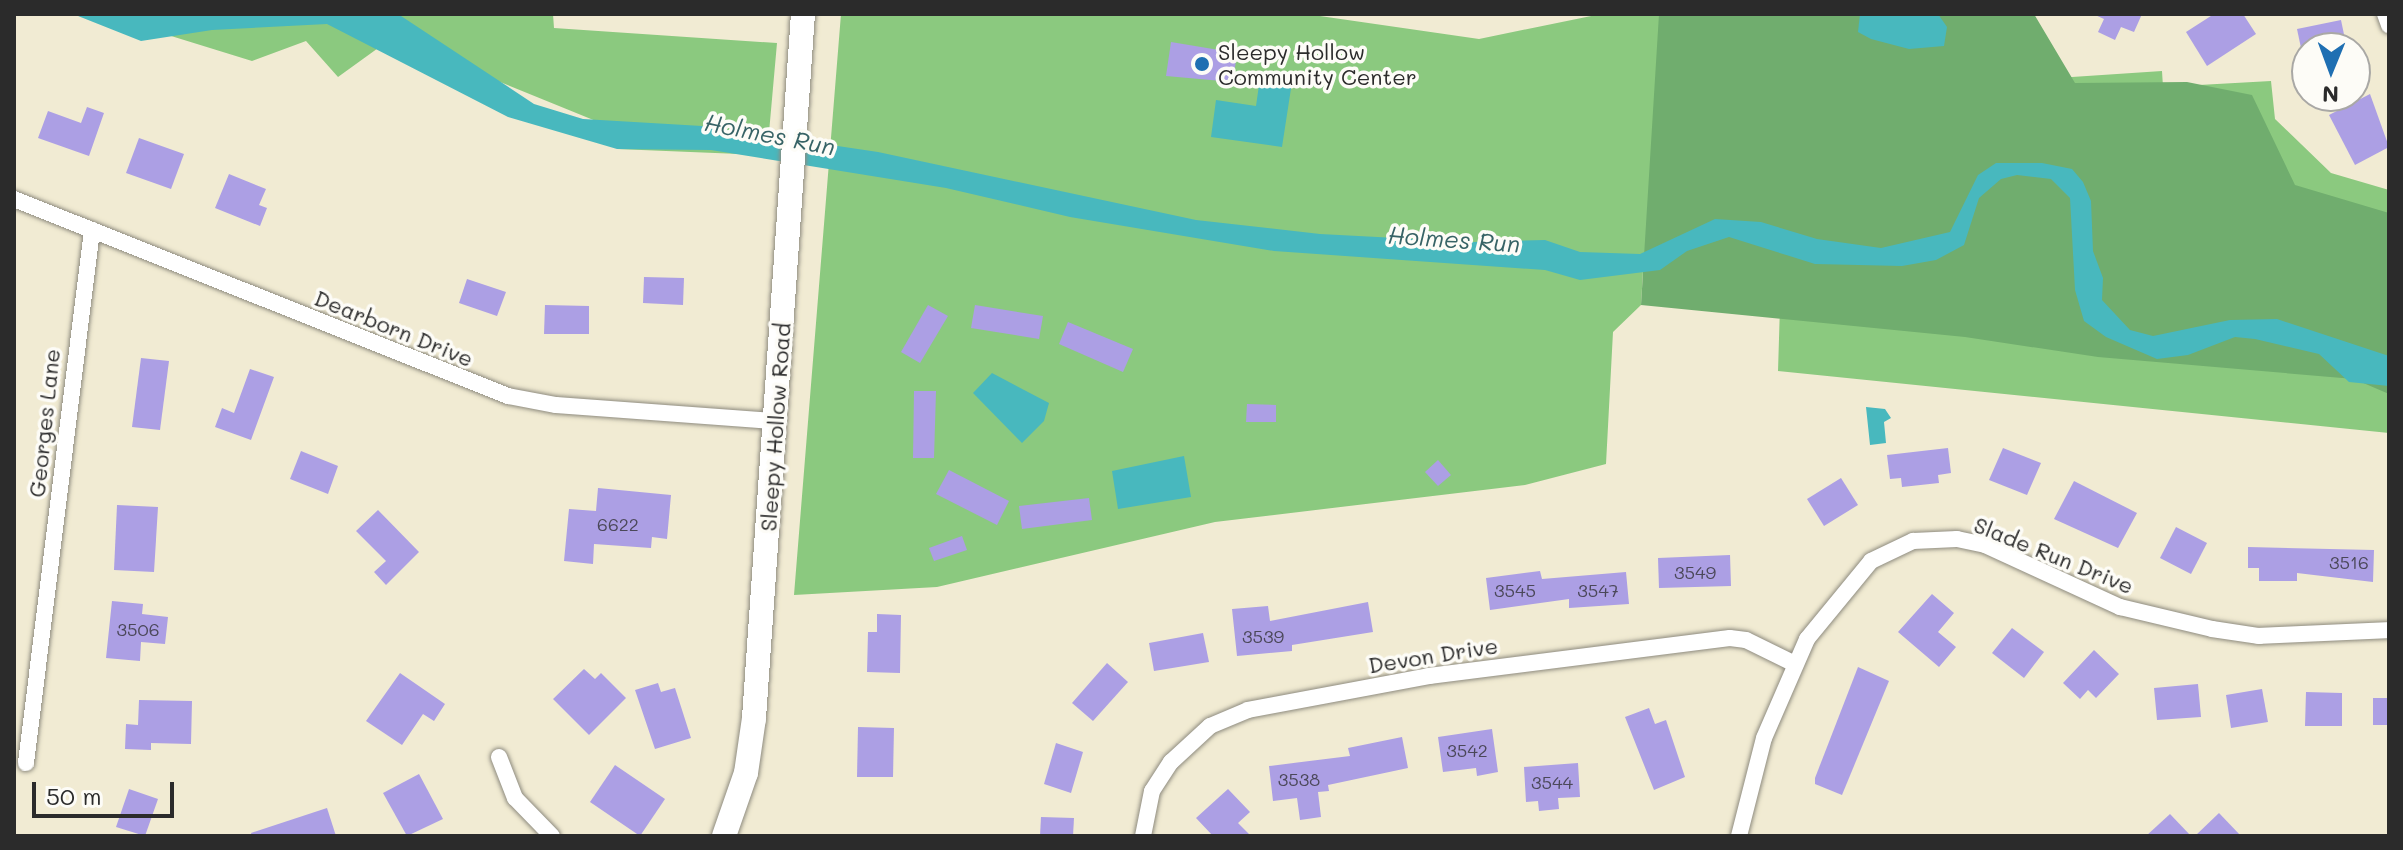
<!DOCTYPE html>
<style>
body{margin:0}
#map{position:relative;width:2403px;height:850px;overflow:hidden;background:#f1ebd3;font-family:Mali,sans-serif}
div>[style]{position:absolute}
[style*='--x']{left:calc(var(--x)*1px);top:calc(var(--y)*1px);width:calc(var(--w)*1px);rotate:calc(var(--a)*1deg)}
.green>*{inset:0;background:#8bc97f}
.forest>*{inset:0;background:#70ad6e}
.water>*{inset:0;background:#48b8be}
.building>*{inset:0;background:#ac9fe4}
.roads{filter:drop-shadow(0 0 2px #8e8b7f) drop-shadow(0 0 2px #8e8b7f)}
.street>*{height:16px;margin:-8px;padding:0 8px;transform-origin:8px;border-radius:8px;background:#fff}
.secondary>*{height:24px;margin:-12px;padding:0 12px;transform-origin:12px;border-radius:12px;background:#fff}
.dots>*{width:22px;height:22px;translate:-50% -50%;box-sizing:border-box;border:4px solid #fdfcf7;border-radius:50%}
span{translate:-50% -50%;white-space:nowrap;text-align:center;line-height:1.15;-webkit-text-stroke:7px #fdfcf7;paint-order:stroke}
.number-label{font-size:18px;color:#4b4859}
.number-label span{-webkit-text-stroke-width:0}
.poi-label{font-size:22px;color:#2b2b2b}
.left{translate:0 -50%;text-align:left}
.street-label{font-size:22px;color:#2b2b2b}
.water-label{font-size:24px;color:#376366;font-style:italic}
.frame{position:absolute;inset:0;border:16px solid #2b2b2b;pointer-events:none}
.north{position:absolute;left:2291px;top:32px;width:80px;height:80px;box-sizing:border-box;background:#fdfcf7;border:2px solid #a9a8a5;border-radius:50%;rotate:181deg;font-size:22px;font-weight:700;line-height:32px;text-align:center;color:#2b2b2b}
.north::after{content:'';display:block;margin:auto;width:28px;height:36px;background:#1f6fb2;clip-path:polygon(50% 0,100% 100%,50% 72%,0 100%)}
.scale{position:absolute;left:32px;top:782px;width:142px;height:36px;box-sizing:border-box;border:4px solid #2b2b2b;border-top:0;padding-left:10px;font-size:24px;line-height:28px;white-space:nowrap;color:#2b2b2b;-webkit-text-stroke:6px #fdfcf7;paint-order:stroke}
</style>
<div id="map">
<div class="green">
<div style="clip-path:polygon(100px 14px,553px 14px,554px 28px,777px 43px,767px 155px,617px 149px,618px 130px,392px 38px,338px 77px,306px 41px,252px 61px)"></div>
<div style="clip-path:polygon(841px 14px,1306px 14px,1479px 39px,1601px 14px,2021px 14px,2057px 78px,2162px 71px,2163px 87px,2271px 81px,2275px 119px,2331px 173px,2389px 190px,2389px 433px,1778px 371px,1781px 273px,1644px 254px,1641px 305px,1613px 332px,1606px 464px,1525px 485px,1215px 522px,937px 587px,794px 595px)"></div>
</div>
<div class="forest">
<div style="clip-path:polygon(1659px 14px,2034px 14px,2075px 83px,2187px 82px,2252px 95px,2295px 185px,2389px 213px,2389px 394px,2354px 379px,2098px 357px,1965px 337px,1641px 305px)"></div>
</div>
<div class="water">
<div style="clip-path:polygon(73px 14px,398px 14px,534px 104px,583px 119px,702px 126px,878px 152px,1196px 220px,1320px 234px,1473px 242px,1545px 240px,1580px 252px,1640px 254px,1715px 219px,1761px 222px,1817px 239px,1881px 248px,1950px 232px,1978px 175px,1996px 163px,2042px 163px,2072px 169px,2083px 182px,2091px 201px,2093px 251px,2103px 278px,2102px 300px,2130px 330px,2153px 336px,2230px 320px,2277px 319px,2389px 356px,2389px 386px,2349px 382px,2319px 354px,2255px 339px,2235px 337px,2188px 355px,2157px 359px,2106px 337px,2084px 321px,2075px 290px,2070px 198px,2051px 179px,2017px 175px,2001px 179px,1979px 198px,1964px 245px,1936px 260px,1902px 266px,1815px 264px,1729px 237px,1687px 251px,1660px 270px,1580px 280px,1545px 270px,1274px 251px,1070px 217px,946px 188px,711px 150px,617px 149px,508px 117px,327px 24px,212px 30px,141px 41px)"></div>
<div style="clip-path:polygon(1860px 14px,1938px 14px,1947px 27px,1944px 46px,1909px 49px,1871px 39px,1858px 32px)"></div>
<div style="clip-path:polygon(1260px 78px,1292px 82px,1282px 147px,1211px 137px,1216px 100px,1256px 106px)"></div>
<div style="clip-path:polygon(992px 373px,1049px 403px,1044px 421px,1022px 443px,973px 393px)"></div>
<div style="clip-path:polygon(1866px 407px,1885px 409px,1891px 418px,1884px 422px,1886px 443px,1870px 445px)"></div>
<div style="clip-path:polygon(1184px 456px,1191px 497px,1118px 509px,1112px 471px)"></div>
</div>
<div class="building">
<div style="clip-path:polygon(2093px 14px,2142px 14px,2134px 32px,2121px 27px,2115px 40px,2098px 32px,2104px 19px)"></div>
<div style="clip-path:polygon(2214px 14px,2243px 14px,2256px 34px,2207px 66px,2186px 32px)"></div>
<div style="clip-path:polygon(2341px 20px,2346px 44px,2301px 48px,2297px 29px)"></div>
<div style="clip-path:polygon(1171px 42px,1237px 53px,1233px 82px,1166px 76px)"></div>
<div style="clip-path:polygon(2370px 94px,2389px 147px,2355px 165px,2329px 115px)"></div>
<div style="clip-path:polygon(87px 107px,104px 113px,89px 156px,38px 138px,48px 111px,81px 123px)"></div>
<div style="clip-path:polygon(139px 138px,184px 154px,171px 189px,126px 173px)"></div>
<div style="clip-path:polygon(229px 174px,266px 189px,259px 205px,267px 208px,260px 226px,215px 208px)"></div>
<div style="clip-path:polygon(644px 277px,684px 278px,683px 305px,643px 303px)"></div>
<div style="clip-path:polygon(467px 279px,506px 292px,497px 316px,459px 303px)"></div>
<div style="clip-path:polygon(545px 305px,589px 306px,589px 334px,544px 334px)"></div>
<div style="clip-path:polygon(928px 305px,948px 316px,920px 363px,901px 352px)"></div>
<div style="clip-path:polygon(975px 305px,1043px 316px,1039px 339px,971px 328px)"></div>
<div style="clip-path:polygon(1068px 322px,1133px 349px,1123px 372px,1059px 344px)"></div>
<div style="clip-path:polygon(141px 358px,169px 361px,160px 430px,132px 427px)"></div>
<div style="clip-path:polygon(250px 369px,274px 377px,251px 440px,215px 427px,222px 408px,234px 413px)"></div>
<div style="clip-path:polygon(914px 391px,936px 391px,934px 458px,913px 458px)"></div>
<div style="clip-path:polygon(1247px 404px,1276px 405px,1276px 422px,1246px 422px)"></div>
<div style="clip-path:polygon(1948px 448px,1951px 473px,1938px 475px,1939px 483px,1902px 487px,1901px 478px,1890px 479px,1887px 455px)"></div>
<div style="clip-path:polygon(2003px 448px,2041px 463px,2027px 495px,1989px 480px)"></div>
<div style="clip-path:polygon(301px 451px,338px 466px,328px 494px,290px 479px)"></div>
<div style="clip-path:polygon(1438px 460px,1451px 475px,1438px 486px,1425px 472px)"></div>
<div style="clip-path:polygon(949px 470px,1009px 501px,997px 525px,936px 494px)"></div>
<div style="clip-path:polygon(1841px 478px,1858px 505px,1824px 526px,1807px 499px)"></div>
<div style="clip-path:polygon(2074px 481px,2137px 513px,2118px 548px,2054px 519px)"></div>
<div style="clip-path:polygon(598px 488px,671px 495px,667px 539px,652px 537px,651px 548px,594px 544px,593px 564px,564px 561px,569px 509px,596px 511px)"></div>
<div style="clip-path:polygon(1089px 498px,1092px 520px,1022px 529px,1019px 506px)"></div>
<div style="clip-path:polygon(117px 505px,158px 507px,154px 572px,114px 570px)"></div>
<div style="clip-path:polygon(378px 510px,419px 552px,386px 585px,374px 572px,386px 561px,356px 531px)"></div>
<div style="clip-path:polygon(2176px 527px,2207px 543px,2191px 574px,2160px 558px)"></div>
<div style="clip-path:polygon(962px 536px,967px 550px,934px 561px,929px 548px)"></div>
<div style="clip-path:polygon(2248px 547px,2374px 550px,2373px 582px,2297px 573px,2297px 581px,2259px 581px,2259px 568px,2248px 568px)"></div>
<div style="clip-path:polygon(1730px 555px,1731px 586px,1659px 588px,1658px 558px)"></div>
<div style="clip-path:polygon(1540px 571px,1542px 579px,1626px 572px,1629px 604px,1569px 608px,1569px 599px,1490px 610px,1486px 578px)"></div>
<div style="clip-path:polygon(1932px 594px,1954px 613px,1938px 632px,1956px 647px,1939px 667px,1898px 632px)"></div>
<div style="clip-path:polygon(112px 601px,143px 604px,142px 614px,168px 617px,165px 644px,141px 642px,140px 661px,106px 658px)"></div>
<div style="clip-path:polygon(1368px 602px,1373px 632px,1292px 645px,1292px 651px,1237px 656px,1232px 609px,1268px 606px,1270px 621px)"></div>
<div style="clip-path:polygon(877px 614px,901px 615px,900px 673px,867px 672px,868px 632px,877px 632px)"></div>
<div style="clip-path:polygon(2012px 628px,2044px 652px,2024px 678px,1992px 653px)"></div>
<div style="clip-path:polygon(1203px 633px,1209px 662px,1154px 671px,1149px 643px)"></div>
<div style="clip-path:polygon(2094px 650px,2119px 674px,2096px 698px,2088px 690px,2080px 699px,2063px 683px)"></div>
<div style="clip-path:polygon(1107px 663px,1128px 682px,1093px 721px,1072px 703px)"></div>
<div style="clip-path:polygon(1858px 667px,1889px 681px,1842px 795px,1815px 784px,1815px 778px)"></div>
<div style="clip-path:polygon(584px 669px,595px 679px,601px 673px,626px 698px,589px 735px,553px 699px)"></div>
<div style="clip-path:polygon(400px 673px,445px 704px,434px 721px,423px 714px,402px 745px,366px 721px)"></div>
<div style="clip-path:polygon(658px 683px,661px 692px,675px 688px,691px 738px,655px 749px,635px 690px)"></div>
<div style="clip-path:polygon(2198px 684px,2201px 717px,2157px 720px,2154px 688px)"></div>
<div style="clip-path:polygon(2262px 689px,2268px 722px,2231px 728px,2226px 695px)"></div>
<div style="clip-path:polygon(2306px 692px,2342px 693px,2342px 726px,2305px 726px)"></div>
<div style="clip-path:polygon(2373px 698px,2389px 698px,2389px 725px,2373px 725px)"></div>
<div style="clip-path:polygon(139px 700px,192px 701px,191px 744px,151px 743px,151px 750px,125px 749px,126px 724px,138px 725px)"></div>
<div style="clip-path:polygon(1649px 708px,1655px 724px,1666px 720px,1685px 777px,1654px 790px,1625px 717px)"></div>
<div style="clip-path:polygon(858px 727px,894px 728px,893px 777px,857px 777px)"></div>
<div style="clip-path:polygon(1492px 729px,1498px 772px,1477px 776px,1476px 768px,1443px 772px,1438px 737px)"></div>
<div style="clip-path:polygon(1402px 737px,1408px 768px,1328px 785px,1329px 791px,1318px 792px,1321px 817px,1300px 820px,1297px 798px,1273px 801px,1269px 766px,1350px 756px,1348px 748px)"></div>
<div style="clip-path:polygon(1056px 743px,1083px 752px,1071px 793px,1044px 784px)"></div>
<div style="clip-path:polygon(1578px 763px,1580px 797px,1558px 798px,1559px 809px,1539px 811px,1538px 801px,1526px 802px,1524px 767px)"></div>
<div style="clip-path:polygon(615px 765px,665px 799px,640px 836px,590px 802px)"></div>
<div style="clip-path:polygon(419px 774px,443px 819px,407px 836px,383px 793px)"></div>
<div style="clip-path:polygon(129px 789px,158px 799px,145px 836px,116px 827px)"></div>
<div style="clip-path:polygon(1228px 789px,1250px 812px,1238px 823px,1251px 836px,1213px 836px,1196px 818px)"></div>
<div style="clip-path:polygon(327px 808px,336px 836px,252px 836px,251px 833px)"></div>
<div style="clip-path:polygon(2219px 813px,2241px 836px,2195px 836px)"></div>
<div style="clip-path:polygon(2170px 814px,2191px 836px,2146px 836px)"></div>
<div style="clip-path:polygon(1041px 817px,1074px 818px,1073px 836px,1040px 836px)"></div>
</div>
<div class="roads">
<div class="street">
<div style="--x:2385;--y:14;--w:12;--a:70"></div>
<div style="--x:14;--y:199;--w:532;--a:21.74"></div>
<div style="--x:508;--y:396;--w:49;--a:10.6"></div>
<div style="--x:556;--y:405;--w:221;--a:4.2"></div>
<div style="--x:499;--y:757;--w:44;--a:68.7"></div>
<div style="--x:515;--y:798;--w:53;--a:45.8"></div>
<div style="--x:26;--y:763;--w:537;--a:-82.94"></div>
<div style="--x:1143;--y:836;--w:46;--a:-78.7"></div>
<div style="--x:1152;--y:791;--w:35;--a:-57"></div>
<div style="--x:1171;--y:762;--w:53;--a:-42.7"></div>
<div style="--x:1210;--y:726;--w:41;--a:-22.8"></div>
<div style="--x:1248;--y:710;--w:184;--a:-10.6"></div>
<div style="--x:1429;--y:676;--w:303;--a:-7.2"></div>
<div style="--x:1730;--y:638;--w:16;--a:7"></div>
<div style="--x:1746;--y:640;--w:55;--a:26.1"></div>
<div style="--x:1739;--y:836;--w:101;--a:-75.7"></div>
<div style="--x:1764;--y:738;--w:108;--a:-66.5"></div>
<div style="--x:1807;--y:639;--w:101;--a:-50.6"></div>
<div style="--x:1871;--y:561;--w:47;--a:-25.5"></div>
<div style="--x:1913;--y:541;--w:44;--a:-2.6"></div>
<div style="--x:1957;--y:539;--w:29;--a:12"></div>
<div style="--x:1985;--y:545;--w:149;--a:24.7"></div>
<div style="--x:2120;--y:607;--w:95;--a:13.4"></div>
<div style="--x:2212;--y:629;--w:48;--a:8.5"></div>
<div style="--x:2259;--y:636;--w:130;--a:-2.6"></div>
</div>
<div class="secondary">
<div style="--x:724;--y:836;--w:67;--a:-70.8"></div>
<div style="--x:746;--y:773;--w:56;--a:-81.7"></div>
<div style="--x:754;--y:718;--w:706;--a:-86.02"></div>
</div>
</div>
<div class="dots">
<div style="left:1202px;top:64px;background:#1f6fb2"></div>
</div>
<div class="number-label">
<span style="left:618px;top:524px">6622</span>
<span style="left:2349px;top:562px">3516</span>
<span style="left:1695px;top:572px">3549</span>
<span style="left:1515px;top:590px">3545</span>
<span style="left:1598px;top:590px">3547</span>
<span style="left:138px;top:629px">3506</span>
<span style="left:1263px;top:636px">3539</span>
<span style="left:1467px;top:750px">3542</span>
<span style="left:1299px;top:779px">3538</span>
<span style="left:1552px;top:782px">3544</span>
</div>
<div class="poi-label">
<span class="left" style="left:1218px;top:64px">Sleepy Hollow<br>Community Center</span>
</div>
<div class="street-label">
<span style="left:394px;top:328px;rotate:22deg">Dearborn Drive</span>
<span style="left:44px;top:423px;rotate:-84deg">Georges Lane</span>
<span style="left:775px;top:427px;rotate:-86deg">Sleepy Hollow Road</span>
<span style="left:2054px;top:555px;rotate:22deg">Slade Run Drive</span>
<span style="left:1433px;top:655px;rotate:-9deg">Devon Drive</span>
</div>
<div class="water-label">
<span style="left:770px;top:134px;rotate:11deg">Holmes Run</span>
<span style="left:1454px;top:239px;rotate:4deg">Holmes Run</span>
</div>
<div class="frame"></div>
<div class="north">N</div>
<div class="scale">50 m</div>
</div>
